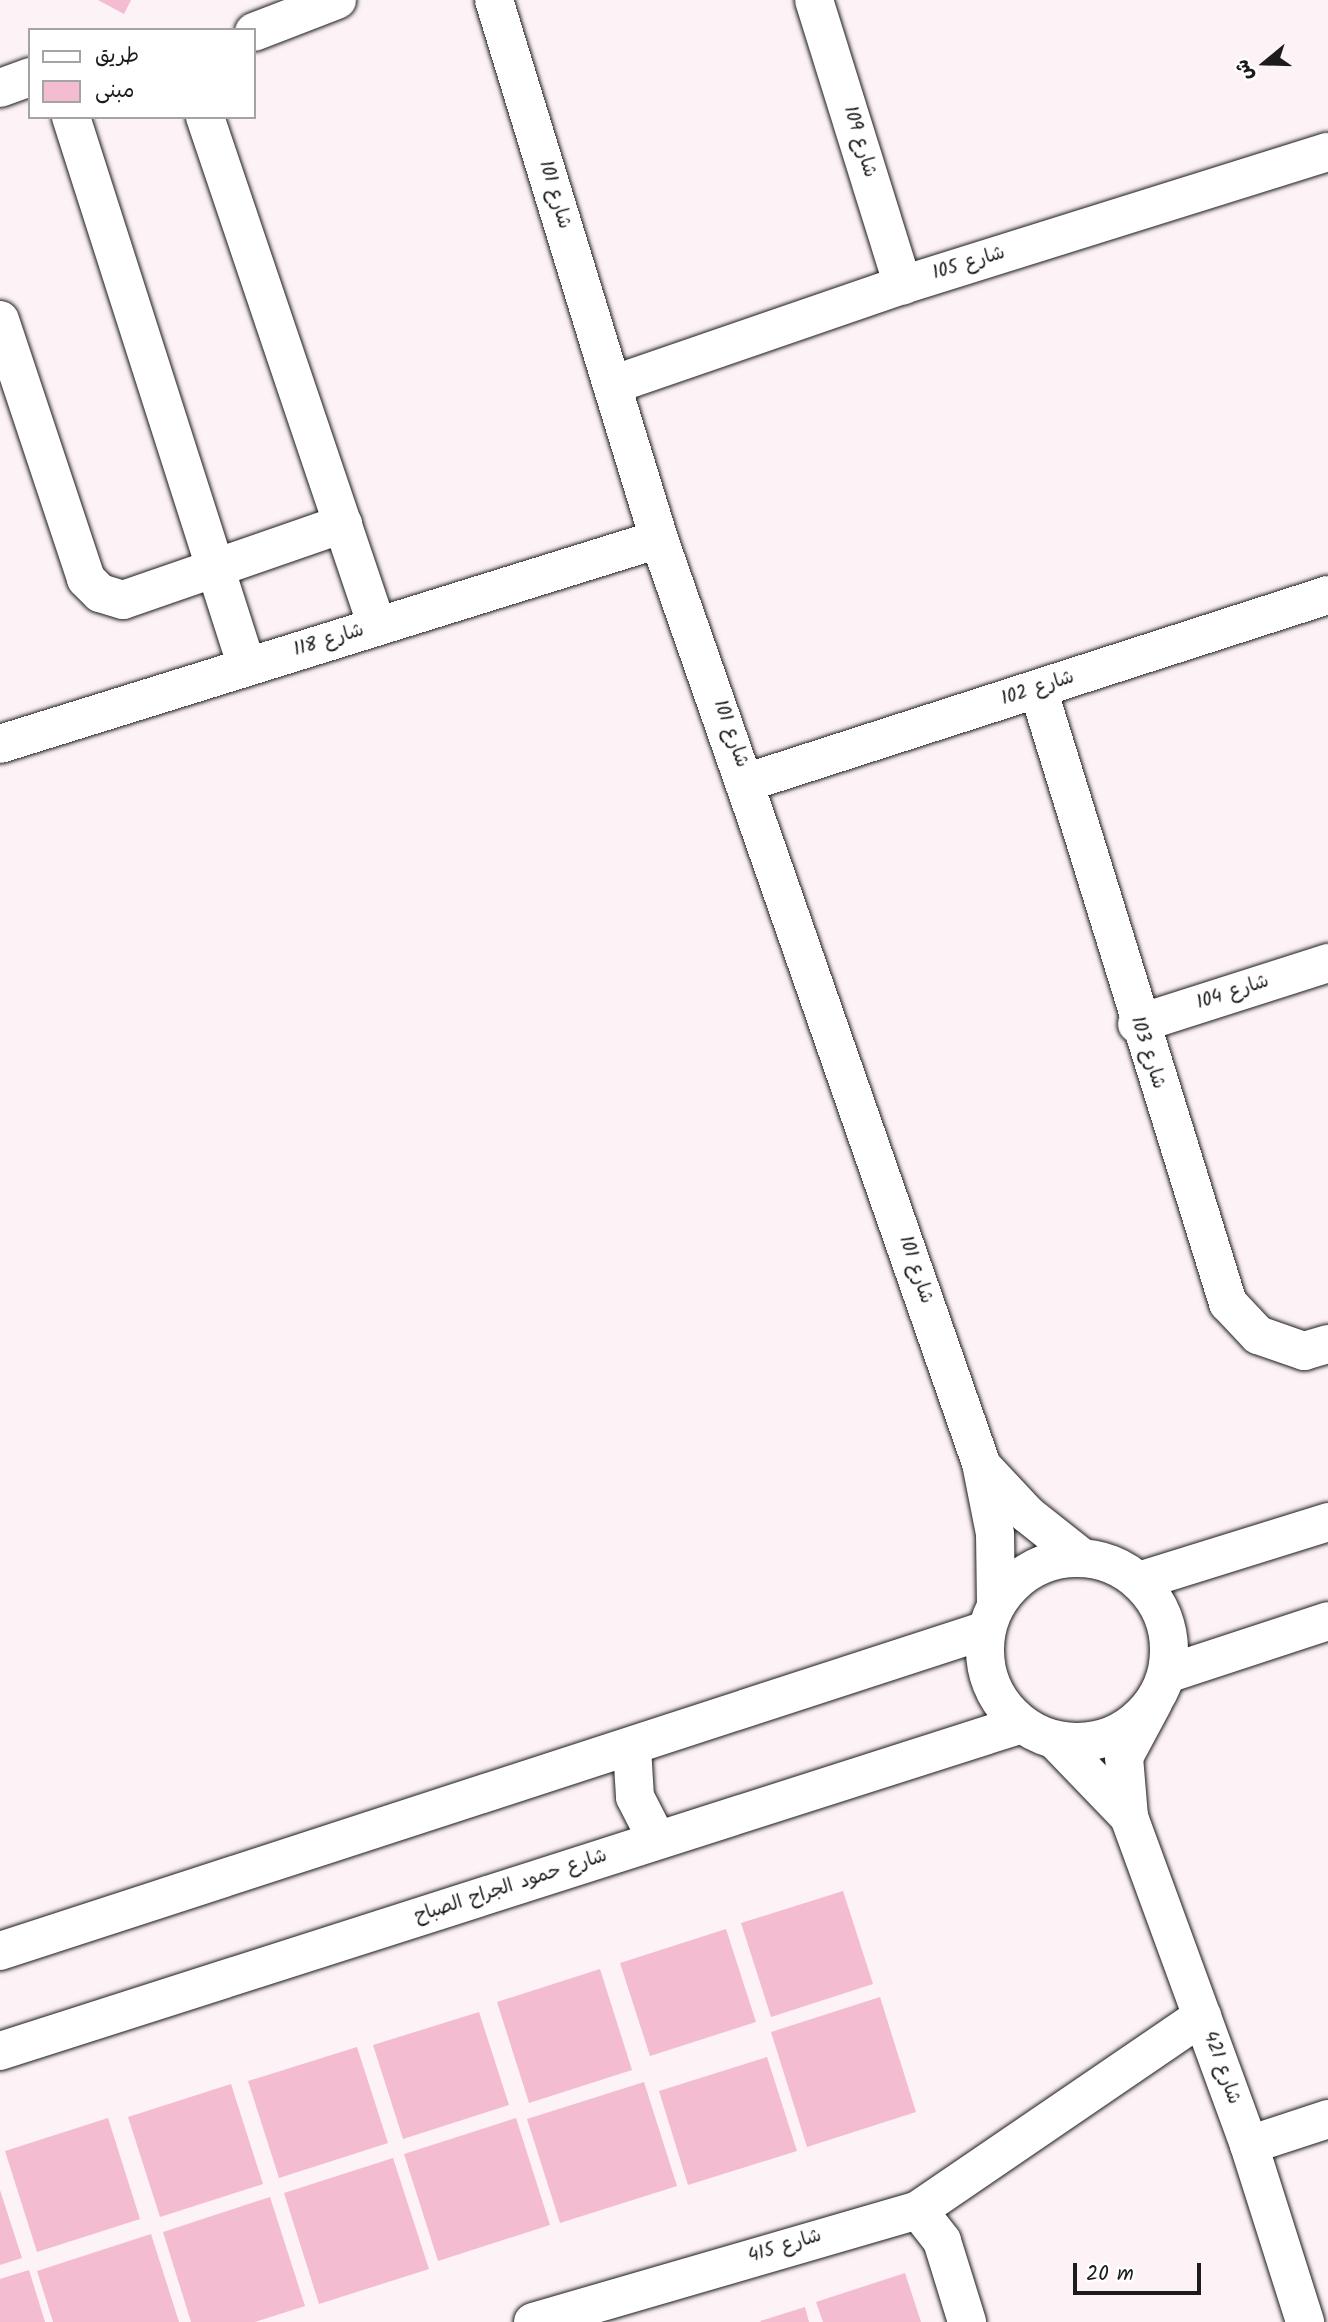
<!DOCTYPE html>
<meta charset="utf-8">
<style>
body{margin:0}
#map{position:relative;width:1328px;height:2322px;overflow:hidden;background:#fdf2f6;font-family:Kalam,"Playpen Sans Arabic",sans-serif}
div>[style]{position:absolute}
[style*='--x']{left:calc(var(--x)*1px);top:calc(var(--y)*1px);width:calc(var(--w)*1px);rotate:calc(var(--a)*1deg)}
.building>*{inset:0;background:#f4bcd1}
.roads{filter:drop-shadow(0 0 2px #1c1c1c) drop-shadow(0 0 2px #1c1c1c)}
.minor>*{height:38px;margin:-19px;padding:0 19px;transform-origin:19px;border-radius:19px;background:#fff}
.minor>.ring{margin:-19px;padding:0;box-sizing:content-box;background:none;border:38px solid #fff;border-radius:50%}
span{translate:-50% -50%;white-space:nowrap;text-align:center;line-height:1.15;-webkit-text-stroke:5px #fff;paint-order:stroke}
.street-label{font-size:19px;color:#1c1c1c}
.legend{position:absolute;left:28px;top:28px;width:228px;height:91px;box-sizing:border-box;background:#fff;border:2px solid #a4a4a4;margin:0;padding:9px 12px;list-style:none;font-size:21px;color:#1c1c1c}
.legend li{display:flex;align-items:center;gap:14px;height:35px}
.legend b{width:35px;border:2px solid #a4a4a4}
.north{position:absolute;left:1230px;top:28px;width:70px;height:70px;-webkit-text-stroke:5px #fff;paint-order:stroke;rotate:251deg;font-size:19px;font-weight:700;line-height:28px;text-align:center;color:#1c1c1c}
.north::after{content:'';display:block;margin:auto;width:24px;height:32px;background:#1c1c1c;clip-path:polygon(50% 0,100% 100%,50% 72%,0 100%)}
.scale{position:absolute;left:1073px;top:2263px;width:128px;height:32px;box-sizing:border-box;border:4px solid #1c1c1c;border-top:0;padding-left:9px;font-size:21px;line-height:24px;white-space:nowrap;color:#1c1c1c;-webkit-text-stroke:5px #fff;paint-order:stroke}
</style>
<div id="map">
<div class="building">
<div style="clip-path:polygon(98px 0,131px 0,124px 14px)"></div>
<div style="clip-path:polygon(843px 1891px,873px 1984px,771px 2017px,741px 1923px)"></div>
<div style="clip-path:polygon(726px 1929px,756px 2022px,650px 2056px,620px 1963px)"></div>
<div style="clip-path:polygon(600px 1969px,632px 2070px,529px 2103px,497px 2002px)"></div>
<div style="clip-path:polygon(880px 1997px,916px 2112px,807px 2147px,771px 2032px)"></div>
<div style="clip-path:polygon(479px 2012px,509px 2105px,403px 2139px,373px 2045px)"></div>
<div style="clip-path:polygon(357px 2047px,388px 2143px,279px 2178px,248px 2081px)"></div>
<div style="clip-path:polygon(767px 2057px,797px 2151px,688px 2185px,659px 2091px)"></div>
<div style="clip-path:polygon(644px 2082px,677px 2186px,560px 2223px,527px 2119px)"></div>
<div style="clip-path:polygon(231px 2084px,263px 2184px,160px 2217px,128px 2117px)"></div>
<div style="clip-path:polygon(108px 2118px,140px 2219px,37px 2252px,5px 2151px)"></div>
<div style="clip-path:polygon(516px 2118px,550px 2225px,438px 2261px,404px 2154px)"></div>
<div style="clip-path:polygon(393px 2158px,429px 2269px,319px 2304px,284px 2193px)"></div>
<div style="clip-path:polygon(0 2190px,22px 2258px,0 2265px)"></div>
<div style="clip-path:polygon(270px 2197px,305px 2306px,255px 2322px,191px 2322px,163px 2232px)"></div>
<div style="clip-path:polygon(151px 2234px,179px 2322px,53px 2322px,37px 2271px)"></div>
<div style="clip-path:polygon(29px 2270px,45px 2322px,0 2322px,0 2279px)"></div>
<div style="clip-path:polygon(905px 2273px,921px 2322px,823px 2322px,816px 2302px)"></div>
<div style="clip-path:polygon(805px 2307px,809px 2322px,761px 2322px,760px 2321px)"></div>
</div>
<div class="roads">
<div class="minor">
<div style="--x:494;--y:0;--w:564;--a:72.98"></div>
<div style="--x:659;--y:539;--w:978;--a:70.79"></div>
<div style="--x:981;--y:1463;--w:72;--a:78.8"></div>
<div style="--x:995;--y:1534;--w:70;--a:89.2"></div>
<div style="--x:814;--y:0;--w:299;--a:72.7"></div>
<div style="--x:254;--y:32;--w:89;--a:-21.1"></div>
<div style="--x:0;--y:88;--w:32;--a:-20"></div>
<div style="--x:71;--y:117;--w:577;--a:72.26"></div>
<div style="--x:205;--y:117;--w:537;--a:71.33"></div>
<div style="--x:0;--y:320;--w:273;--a:71.6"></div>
<div style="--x:86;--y:579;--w:20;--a:45"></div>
<div style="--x:100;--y:593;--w:24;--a:17"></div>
<div style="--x:123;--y:600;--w:233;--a:-19.1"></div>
<div style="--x:612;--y:385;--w:308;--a:-19"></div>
<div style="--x:903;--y:285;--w:445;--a:-17.4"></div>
<div style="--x:1038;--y:689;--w:643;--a:72.81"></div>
<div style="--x:1228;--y:1303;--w:44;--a:46.8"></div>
<div style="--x:1258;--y:1335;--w:49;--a:19.2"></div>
<div style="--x:1304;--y:1351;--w:25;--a:-16"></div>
<div style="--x:0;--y:744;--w:690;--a:-17.28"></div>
<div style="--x:748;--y:782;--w:609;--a:-17.87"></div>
<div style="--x:1137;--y:1024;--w:201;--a:-17.7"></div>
<div style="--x:984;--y:1468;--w:63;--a:46.9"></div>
<div style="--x:1027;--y:1514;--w:69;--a:38.5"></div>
<div class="ring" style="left:985px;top:1558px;width:146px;height:146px"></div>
<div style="--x:1139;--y:1581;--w:198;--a:-17.3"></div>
<div style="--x:1167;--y:1674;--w:169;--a:-18.2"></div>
<div style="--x:1153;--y:1703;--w:61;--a:118.2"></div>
<div style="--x:1124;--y:1757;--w:60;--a:85.2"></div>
<div style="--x:1129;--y:1817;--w:349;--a:69.9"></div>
<div style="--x:1249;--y:2145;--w:186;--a:72.4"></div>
<div style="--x:1055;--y:1740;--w:107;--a:46.1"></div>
<div style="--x:632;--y:1748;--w:49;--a:86.5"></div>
<div style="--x:635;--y:1797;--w:48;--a:62.9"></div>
<div style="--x:0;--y:1951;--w:1037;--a:-18.03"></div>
<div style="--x:0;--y:2051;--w:1073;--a:-17.74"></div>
<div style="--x:1249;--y:2145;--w:83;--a:-18.2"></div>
<div style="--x:918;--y:2210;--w:344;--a:-34.3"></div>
<div style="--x:533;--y:2322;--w:401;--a:-16.2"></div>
<div style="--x:918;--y:2210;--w:39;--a:52"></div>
<div style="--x:942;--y:2241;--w:85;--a:72.8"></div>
</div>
</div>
<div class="street-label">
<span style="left:859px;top:142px;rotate:73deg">شارع 109</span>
<span style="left:554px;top:195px;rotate:73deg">شارع 101</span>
<span style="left:969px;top:264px;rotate:-17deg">شارع 105</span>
<span style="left:329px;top:641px;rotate:-17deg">شارع 118</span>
<span style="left:1038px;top:689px;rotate:-18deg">شارع 102</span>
<span style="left:730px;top:734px;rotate:70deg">شارع 101</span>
<span style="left:1233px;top:993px;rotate:-18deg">شارع 104</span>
<span style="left:1147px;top:1053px;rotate:72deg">شارع 103</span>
<span style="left:915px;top:1270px;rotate:71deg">شارع 101</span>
<span style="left:511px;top:1887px;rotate:-18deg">شارع حمود الجراح الصباح</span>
<span style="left:1221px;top:2068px;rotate:70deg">شارع 421</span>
<span style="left:785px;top:2247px;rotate:-17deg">شارع 415</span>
</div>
<ul class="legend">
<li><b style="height:9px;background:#fff"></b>طريق</li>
<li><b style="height:19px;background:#f4bcd1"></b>مبنى</li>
</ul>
<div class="north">ش</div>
<div class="scale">20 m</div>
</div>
